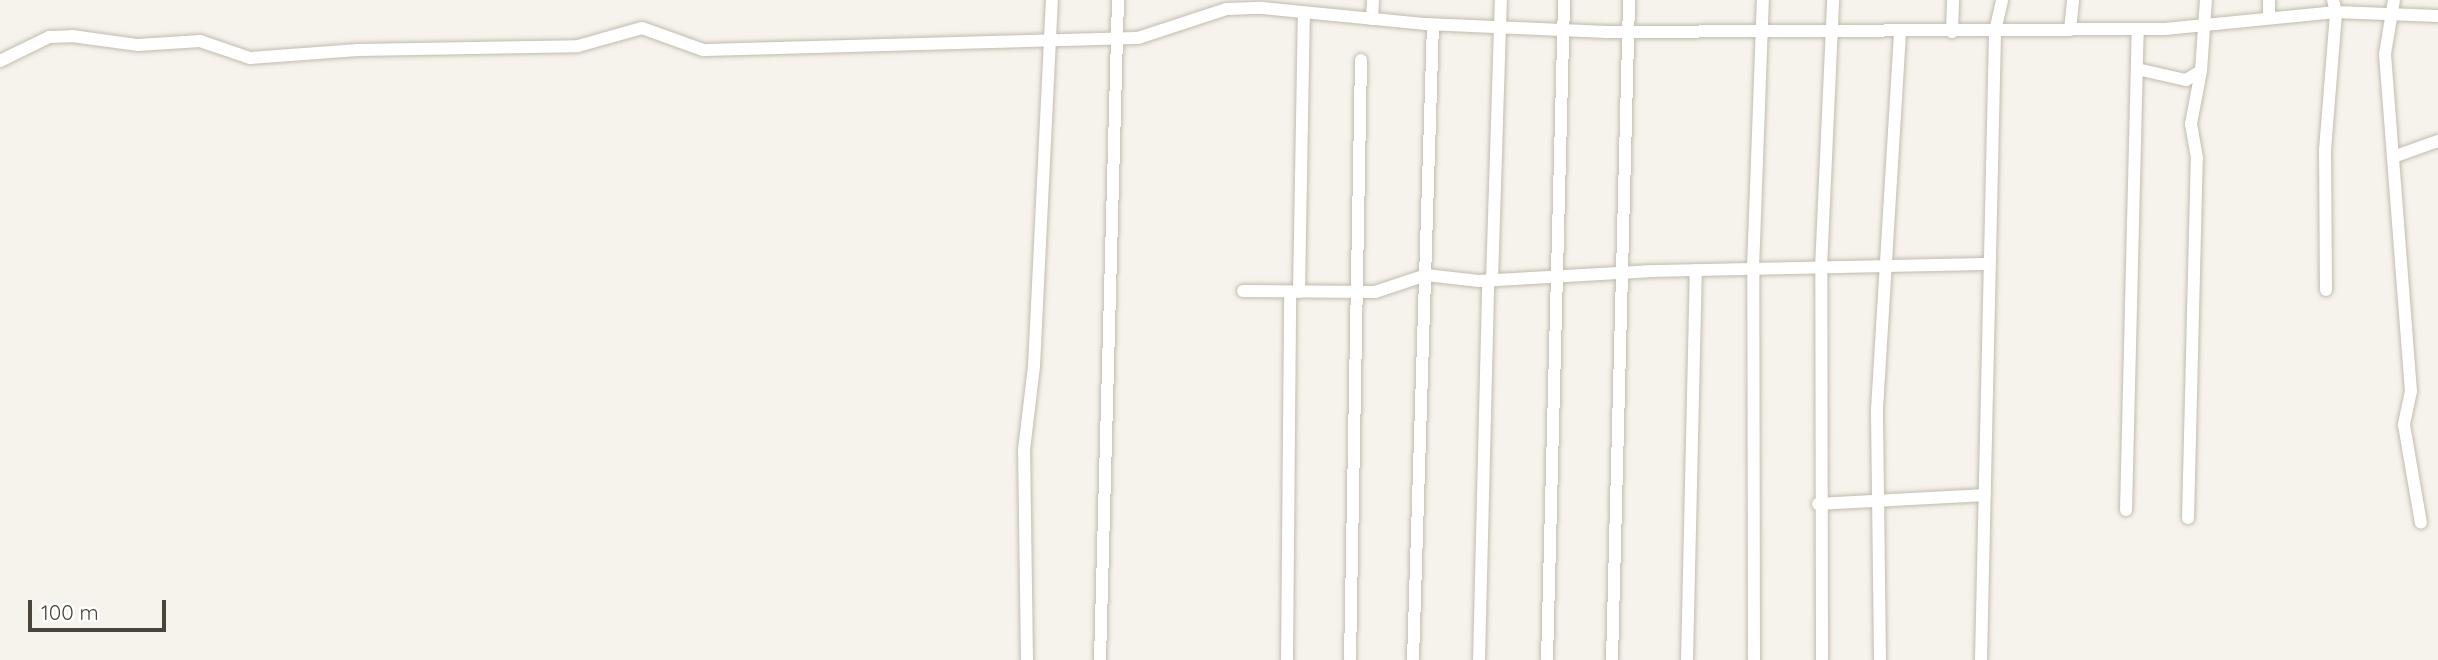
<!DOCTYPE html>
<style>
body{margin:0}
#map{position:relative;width:2438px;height:660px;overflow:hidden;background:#f6f3ec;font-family:Quicksand,sans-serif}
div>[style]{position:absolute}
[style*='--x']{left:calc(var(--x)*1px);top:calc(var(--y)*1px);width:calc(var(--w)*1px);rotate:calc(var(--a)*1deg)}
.roads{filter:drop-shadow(0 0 2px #c2bbae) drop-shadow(0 0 2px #c2bbae)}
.minor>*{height:12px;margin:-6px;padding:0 6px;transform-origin:6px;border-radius:6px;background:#fff}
span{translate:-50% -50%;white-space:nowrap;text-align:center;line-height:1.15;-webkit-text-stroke:7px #fff;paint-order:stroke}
.scale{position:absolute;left:28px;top:600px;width:138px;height:32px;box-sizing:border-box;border:4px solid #4b4439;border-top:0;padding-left:9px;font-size:21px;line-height:24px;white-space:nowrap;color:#4b4439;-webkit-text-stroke:5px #fff;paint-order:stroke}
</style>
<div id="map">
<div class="roads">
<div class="minor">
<div style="--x:2394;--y:0;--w:55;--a:99.5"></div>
<div style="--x:2385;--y:54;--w:338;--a:85.6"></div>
<div style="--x:2411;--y:391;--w:35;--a:102"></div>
<div style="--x:2404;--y:425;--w:99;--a:80.2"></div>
<div style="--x:2269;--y:18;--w:18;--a:-90"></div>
<div style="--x:1372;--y:19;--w:19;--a:-87"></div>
<div style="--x:2070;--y:30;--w:30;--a:-84"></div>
<div style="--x:1952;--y:32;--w:32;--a:-88"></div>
<div style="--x:0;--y:61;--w:55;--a:-26.1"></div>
<div style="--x:49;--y:37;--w:23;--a:-2"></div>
<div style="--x:72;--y:36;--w:67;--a:7.8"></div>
<div style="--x:138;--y:45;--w:62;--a:-3.7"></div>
<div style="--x:200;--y:41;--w:53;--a:18.8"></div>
<div style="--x:250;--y:58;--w:108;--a:-4.2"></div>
<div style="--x:358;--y:50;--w:220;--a:-1"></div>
<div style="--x:578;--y:46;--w:66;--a:-15.7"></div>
<div style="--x:642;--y:28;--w:65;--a:19.8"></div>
<div style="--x:703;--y:50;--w:435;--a:-1.6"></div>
<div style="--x:1138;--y:38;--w:93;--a:-18.2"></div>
<div style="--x:1226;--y:9;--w:36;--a:-2"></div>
<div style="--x:1262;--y:8;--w:165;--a:5.6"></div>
<div style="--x:1426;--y:24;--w:181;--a:2.5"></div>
<div style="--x:1607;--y:32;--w:558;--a:-0.31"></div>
<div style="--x:2165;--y:29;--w:172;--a:-5.7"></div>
<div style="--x:2336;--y:12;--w:102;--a:2.2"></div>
<div style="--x:2137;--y:69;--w:50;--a:12.7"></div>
<div style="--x:2186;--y:80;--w:17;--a:-31"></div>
<div style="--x:2201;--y:71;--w:71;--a:-86"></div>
<div style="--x:2393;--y:157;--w:48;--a:-19.6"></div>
<div style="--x:1492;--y:281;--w:281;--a:-88.2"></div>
<div style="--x:2326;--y:290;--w:140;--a:-90.4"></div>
<div style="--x:2325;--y:150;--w:138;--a:-85.4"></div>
<div style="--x:2336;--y:12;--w:12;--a:-104"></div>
<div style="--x:1243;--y:291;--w:132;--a:0.4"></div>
<div style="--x:1375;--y:292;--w:54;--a:-18.4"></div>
<div style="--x:1426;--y:275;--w:53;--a:6.5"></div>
<div style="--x:1479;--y:281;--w:174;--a:-3.3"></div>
<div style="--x:1653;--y:271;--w:336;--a:-1.2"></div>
<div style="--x:1299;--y:292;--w:279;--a:-89"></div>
<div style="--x:1818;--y:504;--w:167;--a:-3.1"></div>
<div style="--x:2126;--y:510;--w:481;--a:-88.6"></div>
<div style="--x:2188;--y:518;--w:360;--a:-88.6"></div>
<div style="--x:2197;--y:158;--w:35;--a:-100"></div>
<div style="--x:2191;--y:124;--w:54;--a:-79.3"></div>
<div style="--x:1027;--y:660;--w:210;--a:-90.8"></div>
<div style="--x:1024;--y:450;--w:85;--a:-83.2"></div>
<div style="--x:1034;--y:366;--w:366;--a:-87.2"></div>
<div style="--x:1100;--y:660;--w:660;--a:-88.44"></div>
<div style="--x:1287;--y:660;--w:368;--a:-89.5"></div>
<div style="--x:1350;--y:660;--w:600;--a:-88.95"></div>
<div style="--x:1413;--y:660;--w:635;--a:-88.2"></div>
<div style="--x:1479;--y:660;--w:379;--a:-88.6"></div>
<div style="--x:1547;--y:660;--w:660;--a:-88.52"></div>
<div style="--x:1612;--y:660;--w:660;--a:-88.52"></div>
<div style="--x:1687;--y:660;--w:390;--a:-88.7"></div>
<div style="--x:1754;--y:660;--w:391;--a:-90.1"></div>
<div style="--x:1753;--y:269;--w:269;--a:-87.9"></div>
<div style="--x:1822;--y:660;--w:392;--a:-90.1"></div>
<div style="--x:1821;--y:268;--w:268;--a:-87.4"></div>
<div style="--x:1880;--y:660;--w:251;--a:-90.7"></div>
<div style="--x:1877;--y:409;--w:378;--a:-86.5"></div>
<div style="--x:1981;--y:660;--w:629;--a:-88.72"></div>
<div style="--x:1995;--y:31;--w:32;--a:-77"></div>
</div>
</div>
<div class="scale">100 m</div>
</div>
